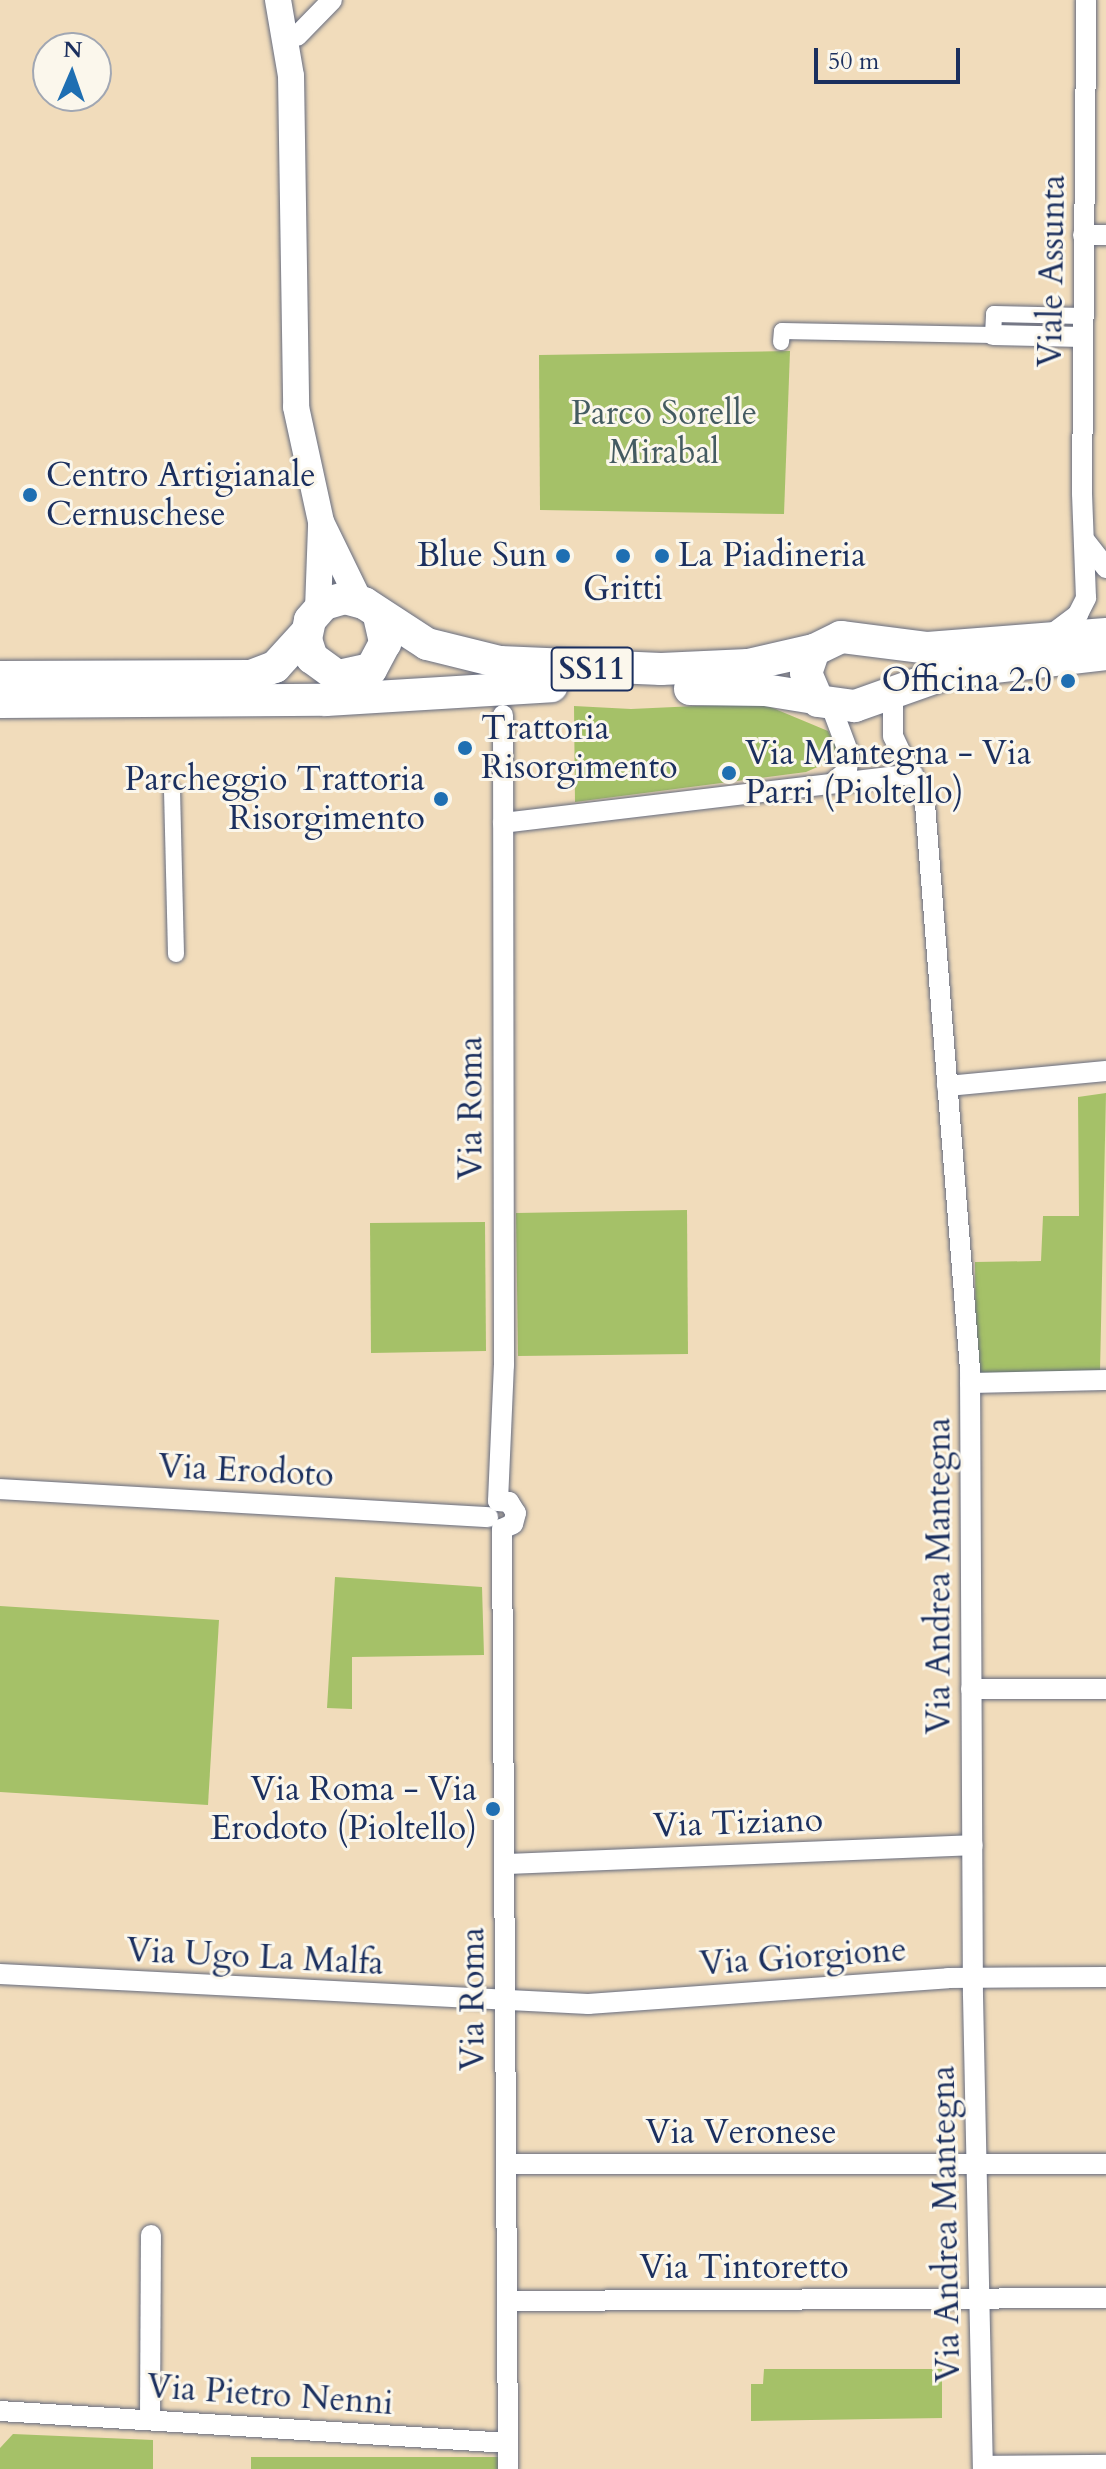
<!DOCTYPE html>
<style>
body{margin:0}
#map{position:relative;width:1106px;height:2469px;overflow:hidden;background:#f1dcbb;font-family:Cardo,serif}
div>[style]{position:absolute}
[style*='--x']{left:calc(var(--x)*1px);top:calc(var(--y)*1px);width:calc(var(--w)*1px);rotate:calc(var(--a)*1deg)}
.green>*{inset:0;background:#a5c168}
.roads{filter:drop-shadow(0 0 2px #666c7f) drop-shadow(0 0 2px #666c7f)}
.pedestrian>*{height:16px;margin:-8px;padding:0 8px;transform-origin:8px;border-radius:8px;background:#fff}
.minor>*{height:20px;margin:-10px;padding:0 10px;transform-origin:10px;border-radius:10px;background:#fff}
.tertiary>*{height:26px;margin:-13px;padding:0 13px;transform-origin:13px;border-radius:13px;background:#fff}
.primary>*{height:32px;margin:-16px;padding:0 16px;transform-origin:16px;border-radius:16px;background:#fff}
.dots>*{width:22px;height:22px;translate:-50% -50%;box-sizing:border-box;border:4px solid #fbf7ec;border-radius:50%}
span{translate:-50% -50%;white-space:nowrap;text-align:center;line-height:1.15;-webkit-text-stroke:6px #fbf7ec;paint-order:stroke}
.shield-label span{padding:2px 6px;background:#fbf7ec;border:2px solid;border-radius:6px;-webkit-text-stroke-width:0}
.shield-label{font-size:32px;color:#1b2f5e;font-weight:700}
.street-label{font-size:34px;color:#1b2f5e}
.park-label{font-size:34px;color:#445b61}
.poi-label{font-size:34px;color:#1b2f5e}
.left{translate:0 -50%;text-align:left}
.right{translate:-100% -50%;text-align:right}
.north{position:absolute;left:32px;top:32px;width:80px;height:80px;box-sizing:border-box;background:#fbf7ec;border:2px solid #a1a7b3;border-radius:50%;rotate:2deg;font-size:22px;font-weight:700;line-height:32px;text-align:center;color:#1b2f5e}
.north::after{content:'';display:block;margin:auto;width:28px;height:36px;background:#1f6fb2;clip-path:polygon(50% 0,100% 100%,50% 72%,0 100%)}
.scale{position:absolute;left:814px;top:48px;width:146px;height:36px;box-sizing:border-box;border:4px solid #1b2f5e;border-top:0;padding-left:10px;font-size:24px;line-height:28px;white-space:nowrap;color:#1b2f5e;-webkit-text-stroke:6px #fbf7ec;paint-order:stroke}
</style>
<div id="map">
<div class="green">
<div style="clip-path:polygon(790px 351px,784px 514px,540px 510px,539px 355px)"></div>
<div style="clip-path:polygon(761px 703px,828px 731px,836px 746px,831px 761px,806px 772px,575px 802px,574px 706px,631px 709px)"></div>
<div style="clip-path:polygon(1106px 1093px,1100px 1372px,976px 1374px,975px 1262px,1041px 1261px,1043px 1216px,1079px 1216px,1078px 1097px)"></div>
<div style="clip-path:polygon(687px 1210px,688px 1354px,518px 1356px,516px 1213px)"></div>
<div style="clip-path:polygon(485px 1222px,486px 1351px,371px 1353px,370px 1223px)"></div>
<div style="clip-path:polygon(335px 1577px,482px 1587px,484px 1655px,352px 1657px,352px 1709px,327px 1708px)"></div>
<div style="clip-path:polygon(0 1606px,219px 1620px,208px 1805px,0 1792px)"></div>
<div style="clip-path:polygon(764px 2369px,942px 2369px,942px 2418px,751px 2421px,751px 2384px,763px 2384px)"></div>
<div style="clip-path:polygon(13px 2434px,153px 2440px,153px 2469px,0 2469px,0 2448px)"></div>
<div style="clip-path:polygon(251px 2457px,498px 2457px,498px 2469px,251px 2469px)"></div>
</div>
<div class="roads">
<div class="pedestrian">
<div style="--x:781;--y:342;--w:11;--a:-85"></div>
<div style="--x:782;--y:331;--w:211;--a:1.1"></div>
<div style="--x:993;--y:335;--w:21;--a:-87"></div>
<div style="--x:994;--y:314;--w:89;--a:1.3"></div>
<div style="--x:172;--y:790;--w:164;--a:88.6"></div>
</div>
<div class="minor">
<div style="--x:297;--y:36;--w:50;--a:-45.8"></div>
<div style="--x:1083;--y:235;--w:23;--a:0"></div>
<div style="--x:993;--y:335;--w:90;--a:1.3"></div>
<div style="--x:1086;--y:542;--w:33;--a:52"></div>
<div style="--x:1048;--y:637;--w:38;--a:-37"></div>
<div style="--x:1078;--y:614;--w:18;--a:-63"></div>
<div style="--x:1086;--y:598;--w:105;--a:-92.2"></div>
<div style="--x:1082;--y:493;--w:493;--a:-89.5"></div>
<div style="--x:893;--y:691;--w:45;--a:90"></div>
<div style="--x:893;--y:736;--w:75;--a:64.8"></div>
<div style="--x:925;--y:804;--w:567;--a:85.45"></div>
<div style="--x:970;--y:1369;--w:627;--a:89.73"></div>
<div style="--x:973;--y:1996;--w:473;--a:88.8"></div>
<div style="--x:831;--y:706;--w:51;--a:69.4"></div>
<div style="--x:849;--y:754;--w:17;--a:97"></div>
<div style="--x:847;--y:771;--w:17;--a:140"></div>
<div style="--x:503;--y:823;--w:413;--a:-6.8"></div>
<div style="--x:947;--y:1086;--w:160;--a:-5.4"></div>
<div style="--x:970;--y:1383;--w:136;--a:-1.3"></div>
<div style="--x:0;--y:1489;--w:489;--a:3.3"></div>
<div style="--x:498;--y:1501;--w:136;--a:-87.5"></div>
<div style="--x:504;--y:1365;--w:650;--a:-90.09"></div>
<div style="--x:498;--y:1501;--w:11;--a:5"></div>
<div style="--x:509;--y:1502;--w:13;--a:58"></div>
<div style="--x:516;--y:1513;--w:11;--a:105"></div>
<div style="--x:513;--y:1524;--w:12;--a:156"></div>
<div style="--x:502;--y:1529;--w:940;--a:89.63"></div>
<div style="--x:971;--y:1689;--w:135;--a:0"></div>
<div style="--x:505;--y:1864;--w:468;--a:-2.3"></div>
<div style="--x:0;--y:1974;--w:589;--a:2.92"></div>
<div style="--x:588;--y:2004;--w:361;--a:-4.1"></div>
<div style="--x:948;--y:1978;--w:158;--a:-0.4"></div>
<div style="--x:506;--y:2164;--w:600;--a:0"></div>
<div style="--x:507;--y:2301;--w:599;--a:-0.29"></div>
<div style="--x:0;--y:2411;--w:509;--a:3.6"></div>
<div style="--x:150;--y:2419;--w:184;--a:-89.7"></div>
<div style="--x:983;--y:2466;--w:123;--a:-0.5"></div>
</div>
<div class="tertiary">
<div style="--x:278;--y:0;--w:77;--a:80.3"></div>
<div style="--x:291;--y:76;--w:331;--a:89.1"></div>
<div style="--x:296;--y:407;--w:118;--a:77.7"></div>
<div style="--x:321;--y:522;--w:87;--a:64"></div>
<div style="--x:318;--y:609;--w:83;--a:-87.9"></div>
</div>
<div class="primary">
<div style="--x:379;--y:616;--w:28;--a:77"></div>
<div style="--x:385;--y:643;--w:30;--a:118"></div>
<div style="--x:371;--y:669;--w:35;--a:168"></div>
<div style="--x:337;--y:676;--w:31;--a:-144"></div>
<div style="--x:312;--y:658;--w:20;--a:-108"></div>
<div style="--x:306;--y:639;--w:19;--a:-78"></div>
<div style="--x:310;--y:620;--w:21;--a:-49"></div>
<div style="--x:324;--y:604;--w:22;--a:-16"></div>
<div style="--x:345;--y:598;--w:20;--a:15"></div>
<div style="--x:364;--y:603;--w:75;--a:33.1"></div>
<div style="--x:427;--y:644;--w:75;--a:13.9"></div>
<div style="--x:500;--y:662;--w:161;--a:2.5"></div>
<div style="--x:661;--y:669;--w:87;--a:-2.6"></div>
<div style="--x:748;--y:665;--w:68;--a:-12.8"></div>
<div style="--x:1106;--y:634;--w:179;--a:175.5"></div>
<div style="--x:928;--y:648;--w:88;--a:-172.8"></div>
<div style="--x:841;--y:637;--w:30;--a:154"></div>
<div style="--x:814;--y:650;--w:24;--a:109"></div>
<div style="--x:806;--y:673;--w:30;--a:67"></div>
<div style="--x:818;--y:701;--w:37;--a:8"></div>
<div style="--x:855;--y:706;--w:102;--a:-19.5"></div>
<div style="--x:951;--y:672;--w:156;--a:-6.6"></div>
<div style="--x:0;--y:677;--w:251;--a:-0.2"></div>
<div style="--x:251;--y:676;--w:26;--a:-21"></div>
<div style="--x:275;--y:667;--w:46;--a:-47.6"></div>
<div style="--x:690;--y:689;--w:75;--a:0.8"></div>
<div style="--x:765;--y:690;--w:50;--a:9.3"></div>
<div style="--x:0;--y:702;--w:326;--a:-0.4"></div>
<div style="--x:326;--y:700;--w:226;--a:-3.5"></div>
</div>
</div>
<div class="dots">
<div style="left:30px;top:495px;background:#1f6fb2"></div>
<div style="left:563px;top:556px;background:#1f6fb2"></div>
<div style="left:623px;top:556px;background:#1f6fb2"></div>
<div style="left:662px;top:556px;background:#1f6fb2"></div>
<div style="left:1068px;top:681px;background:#1f6fb2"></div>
<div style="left:465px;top:748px;background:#1f6fb2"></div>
<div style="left:729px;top:773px;background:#1f6fb2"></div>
<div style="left:441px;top:799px;background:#1f6fb2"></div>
<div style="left:493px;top:1809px;background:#1f6fb2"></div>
</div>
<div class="shield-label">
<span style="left:592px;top:669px">SS11</span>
</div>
<div class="street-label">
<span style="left:1052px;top:271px;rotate:-89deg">Viale Assunta</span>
<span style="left:471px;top:1108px;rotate:-90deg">Via Roma</span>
<span style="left:246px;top:1471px;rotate:3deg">Via Erodoto</span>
<span style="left:939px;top:1576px;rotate:-90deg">Via Andrea Mantegna</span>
<span style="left:738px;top:1823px;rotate:-2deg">Via Tiziano</span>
<span style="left:255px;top:1957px;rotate:3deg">Via Ugo La Malfa</span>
<span style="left:803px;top:1957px;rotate:-4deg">Via Giorgione</span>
<span style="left:473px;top:1999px;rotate:-90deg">Via Roma</span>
<span style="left:741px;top:2133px">Via Veronese</span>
<span style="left:946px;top:2224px;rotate:-91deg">Via Andrea Mantegna</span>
<span style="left:744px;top:2268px">Via Tintoretto</span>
<span style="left:270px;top:2395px;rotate:4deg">Via Pietro Nenni</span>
</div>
<div class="park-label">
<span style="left:664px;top:433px">Parco Sorelle<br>Mirabal</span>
</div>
<div class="poi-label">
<span class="left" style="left:46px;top:495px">Centro Artigianale<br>Cernuschese</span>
<span class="right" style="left:547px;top:556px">Blue Sun</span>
<span class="left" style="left:678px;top:556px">La Piadineria</span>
<span style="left:623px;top:589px">Gritti</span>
<span class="right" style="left:1052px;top:681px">Officina 2.0</span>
<span class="left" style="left:481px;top:748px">Trattoria<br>Risorgimento</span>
<span class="left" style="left:745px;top:773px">Via Mantegna - Via<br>Parri (Pioltello)</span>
<span class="right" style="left:425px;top:799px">Parcheggio Trattoria<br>Risorgimento</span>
<span class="right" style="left:477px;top:1809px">Via Roma - Via<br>Erodoto (Pioltello)</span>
</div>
<div class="north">N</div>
<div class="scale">50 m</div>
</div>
